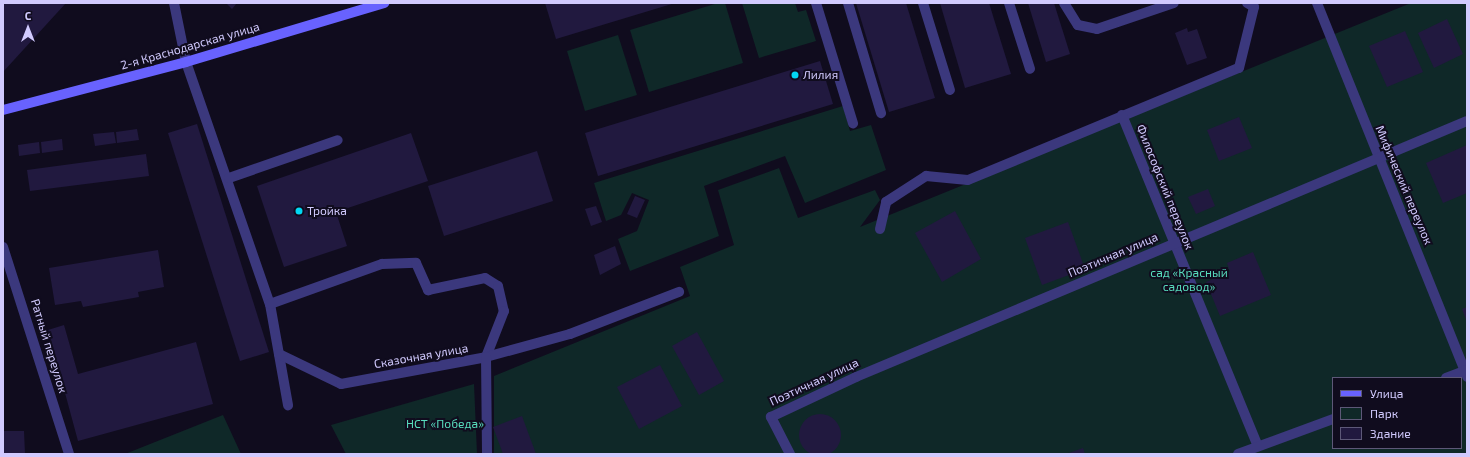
<!DOCTYPE html>
<meta charset="utf-8">
<style>
body{margin:0}
#map{position:relative;width:1470px;height:457px;overflow:hidden;background:#100c1e;font-family:"Exo 2",sans-serif}
div>[style]{position:absolute}
[style*='--x']{left:calc(var(--x)*1px);top:calc(var(--y)*1px);width:calc(var(--w)*1px);rotate:calc(var(--a)*1deg)}
.green>*{inset:0;background:#0f2828}
.building>*{inset:0;background:#21193f}
.round{border-radius:50%}
.lane>*{height:10px;margin:-5px;padding:0 5px;transform-origin:5px;border-radius:5px;background:#3b387d}
.street>*{height:10px;margin:-5px;padding:0 5px;transform-origin:5px;border-radius:5px;background:#3b387d}
.secondary>*{height:10px;margin:-5px;padding:0 5px;transform-origin:5px;border-radius:5px;background:#6862fe}
.dots>*{width:11px;height:11px;translate:-50% -50%;box-sizing:border-box;border:2px solid #100c1e;border-radius:50%}
span{translate:-50% -50%;white-space:nowrap;text-align:center;line-height:1.15;-webkit-text-stroke:4px #100c1e;paint-order:stroke}
.street-label{font-size:12px;color:#d1cafe}
.poi-label{font-size:12px;color:#d1cafe}
.left{translate:0 -50%;text-align:left}
.park-label{font-size:12px;color:#58ddbe}
.frame{position:absolute;inset:0;border:4px solid #d1cafe;pointer-events:none}
.legend{position:absolute;left:1332px;top:377px;width:130px;height:72px;box-sizing:border-box;background:#100c1e;border:1px solid #5d5878;margin:0;padding:5px 7px;list-style:none;font-size:12px;color:#d1cafe}
.legend li{display:flex;align-items:center;gap:8px;height:20px}
.legend b{width:20px;border:1px solid #5d5878}
.north{position:absolute;left:8px;top:8px;width:40px;height:40px;-webkit-text-stroke:3px #100c1e;paint-order:stroke;rotate:0deg;font-size:11px;font-weight:700;line-height:16px;text-align:center;color:#d1cafe}
.north::after{content:'';display:block;margin:auto;width:14px;height:18px;background:#d1cafe;clip-path:polygon(50% 0,100% 100%,50% 72%,0 100%)}
</style>
<div id="map">
<div class="green">
<div style="clip-path:polygon(718px 3px,725px 3px,743px 63px,649px 92px,630px 30px)"></div>
<div style="clip-path:polygon(742px 3px,795px 3px,798px 12px,806px 10px,816px 41px,759px 58px)"></div>
<div style="clip-path:polygon(evenodd,1411px 3px,1467px 3px,1467px 454px,494px 454px,494px 376px,690px 296px,680px 267px,734px 245px,718px 190px,779px 168px,798px 218px,875px 190px,880px 200px,860px 227px,1411px 3px,1333px 378px,1461px 378px,1461px 448px,1333px 448px,1333px 378px)"></div>
<div style="clip-path:polygon(618px 35px,637px 95px,585px 111px,567px 51px)"></div>
<div style="clip-path:polygon(843px 106px,850px 131px,871px 125px,886px 170px,805px 203px,785px 156px,704px 186px,719px 236px,630px 271px,618px 239px,637px 231px,649px 200px,632px 193px,621px 215px,606px 221px,594px 183px)"></div>
<div style="clip-path:polygon(474px 384px,477px 454px,346px 454px,331px 425px)"></div>
<div style="clip-path:polygon(223px 415px,241px 454px,125px 454px)"></div>
</div>
<div class="building">
<div style="clip-path:polygon(3px 3px,66px 3px,3px 72px)"></div>
<div style="clip-path:polygon(226px 3px,237px 3px,232px 9px)"></div>
<div style="clip-path:polygon(545px 3px,675px 3px,556px 39px)"></div>
<div style="clip-path:polygon(856px 3px,906px 3px,935px 98px,889px 112px)"></div>
<div style="clip-path:polygon(940px 3px,989px 3px,1011px 74px,965px 88px)"></div>
<div style="clip-path:polygon(1028px 3px,1054px 3px,1070px 54px,1046px 62px)"></div>
<div style="clip-path:polygon(1447px 19px,1463px 54px,1434px 68px,1418px 33px)"></div>
<div style="clip-path:polygon(1187px 28px,1188px 32px,1197px 29px,1207px 58px,1187px 65px,1175px 33px)"></div>
<div style="clip-path:polygon(1405px 31px,1423px 72px,1387px 87px,1369px 46px)"></div>
<div style="clip-path:polygon(820px 61px,833px 104px,598px 176px,585px 133px)"></div>
<div style="clip-path:polygon(1239px 117px,1252px 148px,1219px 161px,1207px 130px)"></div>
<div style="clip-path:polygon(197px 124px,269px 352px,240px 361px,168px 133px)"></div>
<div style="clip-path:polygon(137px 129px,139px 140px,117px 143px,116px 132px)"></div>
<div style="clip-path:polygon(114px 132px,116px 143px,95px 146px,93px 134px)"></div>
<div style="clip-path:polygon(411px 133px,428px 181px,336px 212px,347px 246px,284px 267px,257px 186px)"></div>
<div style="clip-path:polygon(62px 139px,63px 150px,42px 153px,41px 142px)"></div>
<div style="clip-path:polygon(39px 142px,40px 153px,19px 156px,18px 145px)"></div>
<div style="clip-path:polygon(1467px 145px,1467px 193px,1443px 203px,1426px 163px)"></div>
<div style="clip-path:polygon(537px 151px,553px 201px,444px 236px,428px 186px)"></div>
<div style="clip-path:polygon(146px 154px,149px 176px,30px 191px,27px 170px)"></div>
<div style="clip-path:polygon(1208px 189px,1215px 206px,1196px 214px,1188px 197px)"></div>
<div style="clip-path:polygon(635px 196px,645px 200px,637px 218px,627px 214px)"></div>
<div style="clip-path:polygon(596px 206px,602px 222px,591px 226px,585px 209px)"></div>
<div style="clip-path:polygon(955px 211px,981px 259px,942px 282px,915px 233px)"></div>
<div style="clip-path:polygon(1068px 222px,1085px 269px,1042px 285px,1025px 238px)"></div>
<div style="clip-path:polygon(615px 246px,621px 264px,600px 275px,594px 255px)"></div>
<div style="clip-path:polygon(158px 250px,164px 287px,138px 292px,139px 297px,83px 307px,81px 301px,55px 305px,49px 268px)"></div>
<div style="clip-path:polygon(1253px 252px,1271px 295px,1220px 316px,1206px 282px,1230px 272px,1227px 263px)"></div>
<div style="clip-path:polygon(1467px 307px,1467px 322px,1462px 309px)"></div>
<div style="clip-path:polygon(64px 325px,78px 374px,196px 342px,213px 404px,78px 441px,48px 330px)"></div>
<div style="clip-path:polygon(697px 332px,724px 381px,699px 395px,672px 346px)"></div>
<div style="clip-path:polygon(660px 365px,682px 406px,639px 429px,617px 387px)"></div>
<div class="round" style="left:799px;top:414px;width:42px;height:42px"></div>
<div style="clip-path:polygon(522px 416px,536px 454px,503px 454px,493px 427px)"></div>
<div style="clip-path:polygon(3px 431px,24px 431px,25px 454px,3px 454px)"></div>
<div style="clip-path:polygon(1083px 448px,1085px 454px,1066px 454px)"></div>
</div>
<div class="lane">
<div style="--x:174;--y:3;--w:60;--a:78.5"></div>
<div style="--x:186;--y:62;--w:256;--a:70.9"></div>
<div style="--x:270;--y:304;--w:103;--a:79.9"></div>
<div style="--x:816;--y:3;--w:126;--a:72.9"></div>
<div style="--x:848;--y:3;--w:115;--a:73.3"></div>
<div style="--x:923;--y:3;--w:91;--a:72.8"></div>
<div style="--x:1009;--y:3;--w:69;--a:72.3"></div>
<div style="--x:229;--y:178;--w:115;--a:-19.2"></div>
<div style="--x:880;--y:229;--w:28;--a:-77"></div>
<div style="--x:886;--y:202;--w:48;--a:-33"></div>
<div style="--x:926;--y:176;--w:42;--a:5.4"></div>
<div style="--x:968;--y:180;--w:293;--a:-22.5"></div>
<div style="--x:1239;--y:68;--w:63;--a:-76.2"></div>
<div style="--x:1254;--y:7;--w:8;--a:-150"></div>
<div style="--x:270;--y:304;--w:119;--a:-19.7"></div>
<div style="--x:382;--y:264;--w:34;--a:-2"></div>
<div style="--x:416;--y:263;--w:30;--a:66"></div>
<div style="--x:428;--y:290;--w:58;--a:-11.9"></div>
<div style="--x:485;--y:278;--w:15;--a:32"></div>
<div style="--x:498;--y:286;--w:26;--a:77"></div>
<div style="--x:504;--y:311;--w:49;--a:111.4"></div>
<div style="--x:279;--y:354;--w:69;--a:25.8"></div>
<div style="--x:341;--y:384;--w:147;--a:-10.5"></div>
<div style="--x:486;--y:357;--w:87;--a:-15.3"></div>
<div style="--x:570;--y:334;--w:117;--a:-21.1"></div>
</div>
<div class="street">
<div style="--x:1064;--y:3;--w:26;--a:58"></div>
<div style="--x:1078;--y:25;--w:19;--a:12"></div>
<div style="--x:1097;--y:29;--w:81;--a:-18.7"></div>
<div style="--x:1317;--y:3;--w:403;--a:68.1"></div>
<div style="--x:1122;--y:115;--w:358;--a:67.7"></div>
<div style="--x:3;--y:247;--w:217;--a:72.3"></div>
<div style="--x:486;--y:357;--w:97;--a:89.4"></div>
<div style="--x:1446;--y:378;--w:22;--a:-21"></div>
<div style="--x:790;--y:454;--w:42;--a:-117.2"></div>
<div style="--x:771;--y:417;--w:94;--a:-25.2"></div>
<div style="--x:856;--y:377;--w:662;--a:-22.73"></div>
<div style="--x:1238;--y:454;--w:101;--a:-20.2"></div>
</div>
<div class="secondary">
<div style="--x:3;--y:110;--w:189;--a:-14.7"></div>
<div style="--x:186;--y:62;--w:207;--a:-16.6"></div>
</div>
<div class="dots">
<div style="left:795px;top:75px;background:#02d7f2"></div>
<div style="left:299px;top:211px;background:#02d7f2"></div>
</div>
<div class="street-label">
<span style="left:190px;top:46px;rotate:-16deg">2-я Краснодарская улица</span>
<span style="left:1404px;top:185px;rotate:67deg">Мифический переулок</span>
<span style="left:1165px;top:187px;rotate:68deg">Философский переулок</span>
<span style="left:1113px;top:255px;rotate:-23deg">Поэтичная улица</span>
<span style="left:49px;top:346px;rotate:73deg">Ратный переулок</span>
<span style="left:421px;top:356px;rotate:-10deg">Сказочная улица</span>
<span style="left:814px;top:382px;rotate:-25deg">Поэтичная улица</span>
</div>
<div class="poi-label">
<span class="left" style="left:803px;top:75px">Лилия</span>
<span class="left" style="left:307px;top:211px">Тройка</span>
</div>
<div class="park-label">
<span style="left:1189px;top:280px">сад «Красный<br>садовод»</span>
<span style="left:445px;top:424px">НСТ «Победа»</span>
</div>
<div class="frame"></div>
<ul class="legend">
<li><b style="height:5px;background:#6862fe"></b>Улица</li>
<li><b style="height:11px;background:#0f2828"></b>Парк</li>
<li><b style="height:11px;background:#21193f"></b>Здание</li>
</ul>
<div class="north">С</div>
</div>
